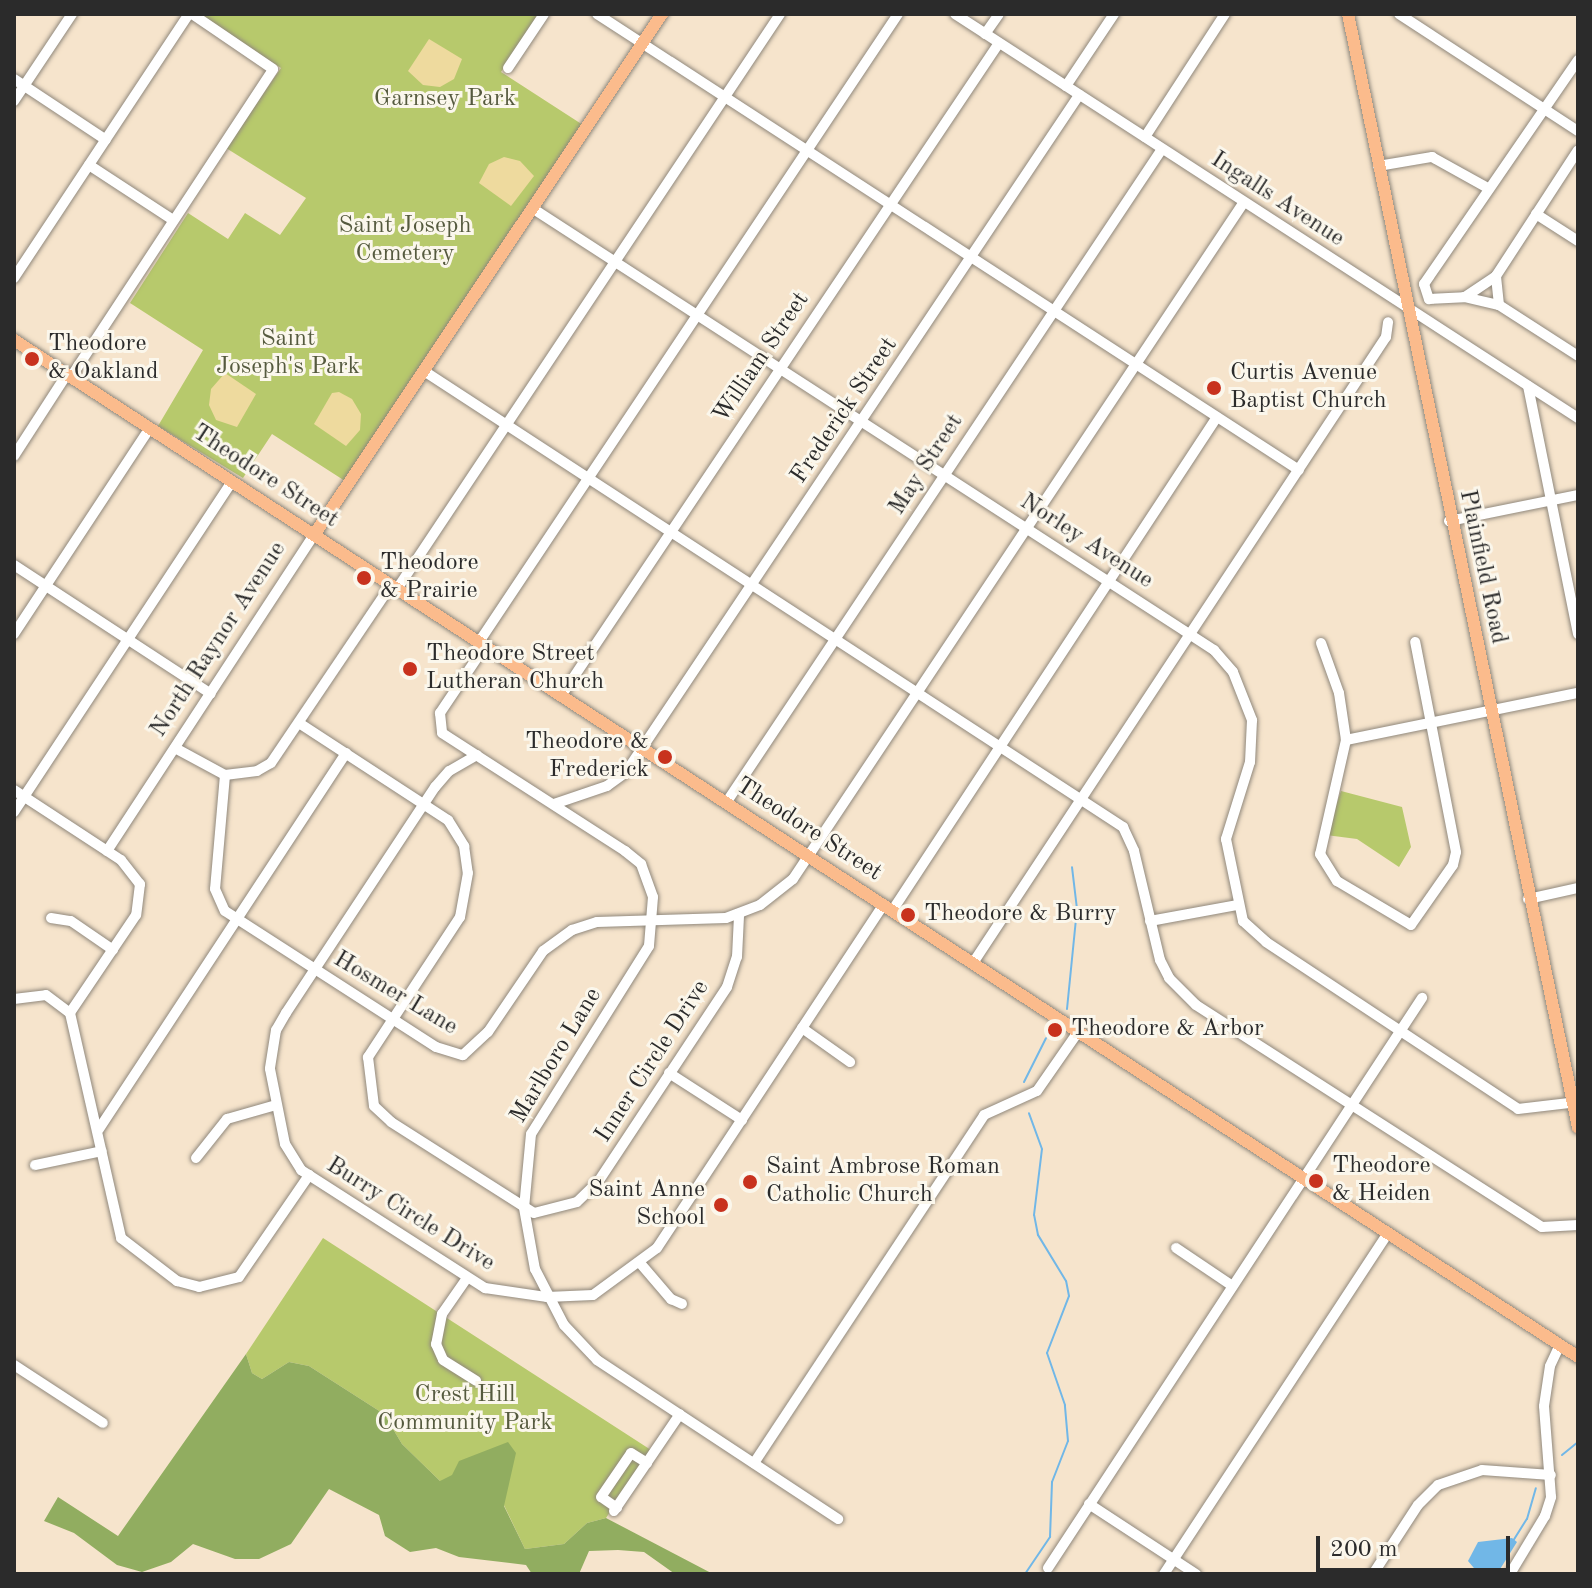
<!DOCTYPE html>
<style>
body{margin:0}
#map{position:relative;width:1592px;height:1588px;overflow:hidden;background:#f6e4cc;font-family:"Old Standard TT",serif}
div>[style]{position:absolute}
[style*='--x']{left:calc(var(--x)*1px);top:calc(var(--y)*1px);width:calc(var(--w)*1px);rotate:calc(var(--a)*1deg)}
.green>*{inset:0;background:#b7c96c}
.forest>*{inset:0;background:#91ad60}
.sand>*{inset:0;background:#eeda9e}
.water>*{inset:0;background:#71b7e7}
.stream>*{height:2px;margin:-1px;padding:0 1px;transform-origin:1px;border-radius:1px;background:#71b7e7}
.roads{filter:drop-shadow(0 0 2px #90887c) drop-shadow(0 0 2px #90887c)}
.minor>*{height:10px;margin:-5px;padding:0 5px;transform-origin:5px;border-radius:5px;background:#fff}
.major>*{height:12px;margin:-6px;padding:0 6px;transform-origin:6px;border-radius:6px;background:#fbbb8c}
.dots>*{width:22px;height:22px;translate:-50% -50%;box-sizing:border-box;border:4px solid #fbf7ec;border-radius:50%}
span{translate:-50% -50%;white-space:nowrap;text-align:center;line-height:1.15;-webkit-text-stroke:6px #fbf7ec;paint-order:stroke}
.park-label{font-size:24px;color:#555a3e}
.street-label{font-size:24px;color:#2b2b2b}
.poi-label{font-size:24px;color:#2b2b2b}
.left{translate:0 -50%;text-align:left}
.right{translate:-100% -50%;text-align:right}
.frame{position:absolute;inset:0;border:16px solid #2b2b2b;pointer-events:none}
.scale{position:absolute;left:1316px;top:1536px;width:194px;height:36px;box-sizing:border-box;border:4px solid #2b2b2b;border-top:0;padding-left:10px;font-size:24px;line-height:28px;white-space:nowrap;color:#2b2b2b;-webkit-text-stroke:6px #fbf7ec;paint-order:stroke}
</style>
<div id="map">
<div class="green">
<div style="clip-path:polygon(198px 14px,540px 14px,501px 72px,583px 125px,345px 481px,272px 434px,243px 478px,158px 426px,203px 350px,130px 303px,188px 213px,228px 239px,245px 213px,280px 235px,306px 198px,226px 148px,281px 68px)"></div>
<div style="clip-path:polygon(1341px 791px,1402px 807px,1411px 847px,1399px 867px,1357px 839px,1326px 835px)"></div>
<div style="clip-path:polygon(323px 1238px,651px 1450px,606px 1518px,587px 1523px,564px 1544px,525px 1549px,501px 1499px,441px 1482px,402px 1444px,384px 1414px,309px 1366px,289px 1362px,262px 1379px,252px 1373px,246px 1354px)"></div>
</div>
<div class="forest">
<div style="clip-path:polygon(246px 1354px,252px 1373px,262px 1379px,289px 1362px,309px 1366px,384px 1414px,402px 1444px,440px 1481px,452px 1475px,459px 1461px,508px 1442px,516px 1453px,504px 1506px,525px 1549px,564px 1544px,587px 1523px,606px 1518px,713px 1574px,675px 1574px,644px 1552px,618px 1550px,589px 1551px,579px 1574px,532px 1574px,526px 1565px,459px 1557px,436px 1548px,410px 1552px,385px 1536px,379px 1515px,329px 1489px,291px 1544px,259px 1559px,235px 1559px,193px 1544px,171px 1562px,142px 1572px,117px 1565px,74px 1533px,44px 1521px,58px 1497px,118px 1536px)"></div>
</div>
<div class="sand">
<div style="clip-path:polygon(429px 39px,462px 59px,454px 79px,440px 87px,423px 85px,408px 71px)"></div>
<div style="clip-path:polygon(504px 157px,520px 161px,534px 176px,511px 206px,479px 183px,489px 164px)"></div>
<div style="clip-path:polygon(225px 373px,256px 394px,237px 427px,216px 420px,209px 405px,211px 389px)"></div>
<div style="clip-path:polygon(339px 392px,352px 399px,361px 414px,360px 430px,346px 446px,314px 424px,332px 393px)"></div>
</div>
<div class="water">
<div style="clip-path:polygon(1512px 1538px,1517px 1542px,1497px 1574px,1479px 1574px,1468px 1561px,1478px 1542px)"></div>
</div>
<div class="stream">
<div style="--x:1067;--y:1009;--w:100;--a:-84.3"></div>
<div style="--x:1077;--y:909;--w:42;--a:-96.8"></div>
<div style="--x:1024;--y:1082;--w:49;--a:-63.4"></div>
<div style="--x:1562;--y:1455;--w:21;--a:-39"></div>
<div style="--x:1513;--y:1541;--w:26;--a:-58"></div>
<div style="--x:1527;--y:1519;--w:32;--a:-74"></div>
<div style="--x:1025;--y:1574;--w:45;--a:-56"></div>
<div style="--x:1050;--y:1537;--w:55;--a:-87.9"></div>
<div style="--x:1052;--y:1482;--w:44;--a:-68.7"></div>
<div style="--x:1068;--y:1441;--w:36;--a:-95"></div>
<div style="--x:1065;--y:1405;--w:55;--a:-109.1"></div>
<div style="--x:1047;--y:1353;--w:61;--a:-68.9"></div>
<div style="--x:1069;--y:1296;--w:15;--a:-101"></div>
<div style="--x:1066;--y:1281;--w:54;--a:-121.3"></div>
<div style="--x:1038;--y:1235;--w:20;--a:-101"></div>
<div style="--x:1034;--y:1215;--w:66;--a:-83.1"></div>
<div style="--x:1042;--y:1149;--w:38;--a:-110"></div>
</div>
<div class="roads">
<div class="minor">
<div style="--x:597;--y:14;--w:837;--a:33.01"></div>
<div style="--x:955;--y:14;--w:743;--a:32.96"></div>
<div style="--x:1399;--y:14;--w:214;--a:33.2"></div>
<div style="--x:985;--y:34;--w:24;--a:-55"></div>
<div style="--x:1578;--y:60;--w:272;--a:124.5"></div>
<div style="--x:1424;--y:284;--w:16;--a:72"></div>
<div style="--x:1429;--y:299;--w:35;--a:-3"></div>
<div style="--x:1464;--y:297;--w:36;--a:13"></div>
<div style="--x:1499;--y:305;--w:94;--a:32.8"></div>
<div style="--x:508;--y:68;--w:65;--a:-56.3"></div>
<div style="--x:14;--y:79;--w:110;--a:33.5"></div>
<div style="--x:1066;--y:86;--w:87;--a:-56.3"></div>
<div style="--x:14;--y:101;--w:105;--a:-56.3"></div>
<div style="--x:1145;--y:137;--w:147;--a:-57"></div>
<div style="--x:89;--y:165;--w:100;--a:33.2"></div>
<div style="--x:1378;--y:166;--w:55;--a:-9.5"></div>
<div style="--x:1432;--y:157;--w:64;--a:29"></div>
<div style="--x:532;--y:208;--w:813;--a:32.95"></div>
<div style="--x:1214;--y:650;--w:29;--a:49"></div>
<div style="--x:1233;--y:672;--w:52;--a:68.4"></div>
<div style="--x:1252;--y:720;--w:42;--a:92.7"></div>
<div style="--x:1250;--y:762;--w:81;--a:107.3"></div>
<div style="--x:1226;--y:839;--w:84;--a:78.3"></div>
<div style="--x:1243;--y:921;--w:31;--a:42"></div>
<div style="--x:1266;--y:942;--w:302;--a:33.5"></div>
<div style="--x:1518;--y:1109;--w:60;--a:-6.7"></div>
<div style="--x:1536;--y:214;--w:50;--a:32.7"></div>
<div style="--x:14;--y:278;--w:317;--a:-56.5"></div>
<div style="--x:1465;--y:297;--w:37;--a:-34"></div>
<div style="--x:1499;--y:305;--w:29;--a:-96"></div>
<div style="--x:1496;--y:276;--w:150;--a:-56.9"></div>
<div style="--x:424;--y:371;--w:835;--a:33.12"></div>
<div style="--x:1123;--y:827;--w:26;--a:65"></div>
<div style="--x:1134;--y:851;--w:112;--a:76.6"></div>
<div style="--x:1160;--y:960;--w:20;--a:63"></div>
<div style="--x:1169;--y:978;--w:38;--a:45"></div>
<div style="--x:1196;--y:1005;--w:411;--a:32.7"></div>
<div style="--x:1542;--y:1227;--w:36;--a:-3"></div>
<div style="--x:71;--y:377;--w:368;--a:-56.7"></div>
<div style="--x:273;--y:69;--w:98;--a:-145.8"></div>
<div style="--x:1528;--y:386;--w:253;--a:78.6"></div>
<div style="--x:14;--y:456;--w:98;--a:-57.1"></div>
<div style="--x:1449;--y:521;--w:132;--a:-11.4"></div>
<div style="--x:14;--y:565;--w:235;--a:33.2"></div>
<div style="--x:397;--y:589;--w:691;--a:-56.33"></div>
<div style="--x:14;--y:634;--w:247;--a:-56.6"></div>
<div style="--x:479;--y:642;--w:755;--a:-56.29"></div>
<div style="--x:1321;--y:643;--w:53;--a:70.2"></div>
<div style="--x:1339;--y:693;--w:48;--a:81.5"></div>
<div style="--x:1346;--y:740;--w:117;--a:102.8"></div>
<div style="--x:1320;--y:854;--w:32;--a:58"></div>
<div style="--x:1337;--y:881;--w:86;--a:30.7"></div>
<div style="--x:1411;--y:925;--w:73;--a:-55"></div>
<div style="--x:1453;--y:865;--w:13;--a:-77"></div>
<div style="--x:1456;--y:852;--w:214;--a:-101"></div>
<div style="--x:485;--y:646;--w:81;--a:123.9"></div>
<div style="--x:440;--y:713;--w:20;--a:84"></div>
<div style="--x:442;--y:733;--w:218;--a:32.8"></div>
<div style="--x:625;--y:851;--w:21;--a:39"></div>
<div style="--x:641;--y:864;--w:35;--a:70"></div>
<div style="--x:653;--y:897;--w:49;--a:94.7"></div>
<div style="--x:649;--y:946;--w:222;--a:122.1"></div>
<div style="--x:531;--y:1134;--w:74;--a:95.4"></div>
<div style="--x:524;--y:1208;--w:62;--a:79.8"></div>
<div style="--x:535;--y:1269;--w:63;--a:62.6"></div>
<div style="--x:564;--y:1325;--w:48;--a:46.7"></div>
<div style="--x:597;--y:1360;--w:289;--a:33.4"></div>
<div style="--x:561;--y:696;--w:786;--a:-56.15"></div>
<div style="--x:299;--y:723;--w:178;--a:33.1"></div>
<div style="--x:448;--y:820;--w:31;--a:58"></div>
<div style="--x:464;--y:846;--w:27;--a:82"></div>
<div style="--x:468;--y:873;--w:45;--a:100.3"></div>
<div style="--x:460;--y:917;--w:168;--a:123.3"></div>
<div style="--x:368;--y:1057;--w:49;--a:83"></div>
<div style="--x:374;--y:1106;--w:23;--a:43"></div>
<div style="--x:391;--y:1122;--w:169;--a:32.5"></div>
<div style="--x:534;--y:1213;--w:44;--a:-14.3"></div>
<div style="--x:577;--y:1202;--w:29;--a:-44"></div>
<div style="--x:598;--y:1182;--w:234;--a:-56.5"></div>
<div style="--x:727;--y:987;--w:32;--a:-72"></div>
<div style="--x:737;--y:957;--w:41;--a:-87.2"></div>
<div style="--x:1346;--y:740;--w:237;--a:-11.5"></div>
<div style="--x:175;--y:748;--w:57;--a:28.4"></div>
<div style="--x:225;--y:775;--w:32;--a:-7"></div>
<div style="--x:257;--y:771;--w:16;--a:-30"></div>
<div style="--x:271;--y:763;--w:215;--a:-56"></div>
<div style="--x:477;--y:755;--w:32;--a:150"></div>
<div style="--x:449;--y:771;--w:21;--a:131"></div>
<div style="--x:435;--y:787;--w:271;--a:123.4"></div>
<div style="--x:286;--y:1013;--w:20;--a:120"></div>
<div style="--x:276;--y:1030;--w:39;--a:99"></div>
<div style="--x:270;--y:1069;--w:76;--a:78.7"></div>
<div style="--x:285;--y:1144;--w:31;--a:58"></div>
<div style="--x:301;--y:1170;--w:219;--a:32.7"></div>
<div style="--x:485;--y:1288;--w:63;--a:8.3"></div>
<div style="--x:547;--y:1297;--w:46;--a:-2.5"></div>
<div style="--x:593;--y:1295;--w:79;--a:-36.3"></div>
<div style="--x:657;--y:1248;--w:411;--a:-56.6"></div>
<div style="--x:225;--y:775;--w:114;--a:95"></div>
<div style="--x:215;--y:889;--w:24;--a:66"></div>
<div style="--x:225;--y:911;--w:251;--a:32.8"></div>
<div style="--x:436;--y:1047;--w:28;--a:17"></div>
<div style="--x:463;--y:1055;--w:34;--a:-43"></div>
<div style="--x:488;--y:1032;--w:98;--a:-55.8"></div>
<div style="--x:543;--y:951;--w:36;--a:-36"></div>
<div style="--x:572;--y:930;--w:26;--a:-18"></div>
<div style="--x:597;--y:922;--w:129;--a:-1.8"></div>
<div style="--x:726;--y:918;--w:36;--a:-21"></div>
<div style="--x:760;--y:905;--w:42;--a:-38.2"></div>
<div style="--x:793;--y:879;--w:813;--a:-56.33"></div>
<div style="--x:14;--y:790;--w:128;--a:33.2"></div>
<div style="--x:121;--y:860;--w:31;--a:52"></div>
<div style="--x:140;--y:884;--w:31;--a:97"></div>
<div style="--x:136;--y:915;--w:118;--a:124"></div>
<div style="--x:726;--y:803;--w:786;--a:-56.31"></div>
<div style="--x:554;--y:804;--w:56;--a:-18.8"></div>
<div style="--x:607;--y:786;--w:24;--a:-36"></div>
<div style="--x:626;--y:772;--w:815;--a:-56.21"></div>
<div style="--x:14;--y:812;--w:396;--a:-56.6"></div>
<div style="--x:107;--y:851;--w:378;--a:-56.8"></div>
<div style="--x:1528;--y:899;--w:51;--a:-12.4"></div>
<div style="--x:892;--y:911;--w:591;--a:-56.66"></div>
<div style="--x:51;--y:918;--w:20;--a:9"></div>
<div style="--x:71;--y:921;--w:51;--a:34.6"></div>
<div style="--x:1150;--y:921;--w:88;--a:-10.4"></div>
<div style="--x:973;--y:963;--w:750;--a:-56.59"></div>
<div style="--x:1386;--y:337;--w:15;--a:-82"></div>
<div style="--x:14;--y:999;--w:32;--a:-7"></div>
<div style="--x:46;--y:995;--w:30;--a:37"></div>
<div style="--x:70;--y:1013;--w:231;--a:77.2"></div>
<div style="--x:121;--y:1238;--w:71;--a:37.5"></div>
<div style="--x:177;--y:1281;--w:23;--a:15"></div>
<div style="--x:199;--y:1287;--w:41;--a:-14"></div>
<div style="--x:239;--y:1277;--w:124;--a:-55.5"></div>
<div style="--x:802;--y:1028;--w:59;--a:35.3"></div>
<div style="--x:669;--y:1073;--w:87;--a:32.8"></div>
<div style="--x:99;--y:1129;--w:450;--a:-56.7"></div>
<div style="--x:196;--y:1158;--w:50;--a:-51.5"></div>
<div style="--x:227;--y:1119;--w:51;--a:-15.9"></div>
<div style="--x:35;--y:1165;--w:68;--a:-11.8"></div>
<div style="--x:1176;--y:1248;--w:66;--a:33.9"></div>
<div style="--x:640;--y:1263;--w:48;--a:49.3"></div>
<div style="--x:671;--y:1299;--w:12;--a:24"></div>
<div style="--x:467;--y:1278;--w:44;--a:124.8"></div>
<div style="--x:442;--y:1314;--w:31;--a:101"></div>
<div style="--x:436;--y:1344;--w:17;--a:66"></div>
<div style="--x:443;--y:1360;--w:39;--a:32"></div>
<div style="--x:14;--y:1365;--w:106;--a:33.1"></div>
<div style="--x:754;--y:1463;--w:417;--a:-56.5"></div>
<div style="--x:984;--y:1115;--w:58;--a:-24.4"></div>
<div style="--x:1037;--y:1091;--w:72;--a:-55.2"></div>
<div style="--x:1089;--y:1504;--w:128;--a:33.2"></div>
<div style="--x:617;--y:1508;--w:19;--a:-145"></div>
<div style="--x:601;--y:1497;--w:53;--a:-55.7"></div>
<div style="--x:631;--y:1453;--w:19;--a:32"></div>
<div style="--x:614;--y:1511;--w:117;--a:-55.8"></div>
<div style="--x:1048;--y:1568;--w:682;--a:-56.73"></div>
<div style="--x:1164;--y:1574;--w:408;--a:-56.7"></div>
<div style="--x:1373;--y:1574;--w:82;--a:-56.9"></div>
<div style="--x:1418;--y:1505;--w:28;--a:-45"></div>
<div style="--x:1438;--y:1485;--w:46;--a:-18.8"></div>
<div style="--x:1482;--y:1470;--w:69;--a:4.1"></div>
<div style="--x:1510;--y:1574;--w:68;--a:-58.9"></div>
<div style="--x:1545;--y:1516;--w:20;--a:-72"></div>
<div style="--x:1551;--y:1497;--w:91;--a:-94.4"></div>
<div style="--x:1544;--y:1406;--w:40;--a:-81.5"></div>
<div style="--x:1550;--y:1366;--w:23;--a:-65"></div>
</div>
<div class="major">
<div style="--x:1348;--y:14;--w:1137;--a:78.33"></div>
<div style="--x:14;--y:340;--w:1866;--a:33.03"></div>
<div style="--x:314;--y:535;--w:627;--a:-56.26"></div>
</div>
</div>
<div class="dots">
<div style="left:32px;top:359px;background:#c8321e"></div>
<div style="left:1214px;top:388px;background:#c8321e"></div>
<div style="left:364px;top:578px;background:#c8321e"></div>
<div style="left:410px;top:669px;background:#c8321e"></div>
<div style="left:665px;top:757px;background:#c8321e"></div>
<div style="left:908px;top:915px;background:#c8321e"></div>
<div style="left:1055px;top:1030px;background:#c8321e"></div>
<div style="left:1316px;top:1181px;background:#c8321e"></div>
<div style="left:750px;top:1182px;background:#c8321e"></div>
<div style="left:721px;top:1205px;background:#c8321e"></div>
</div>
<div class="park-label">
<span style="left:445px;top:100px">Garnsey Park</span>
<span style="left:405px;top:241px">Saint Joseph<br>Cemetery</span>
<span style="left:288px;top:354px">Saint<br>Joseph's Park</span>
<span style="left:465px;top:1410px">Crest Hill<br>Community Park</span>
</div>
<div class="street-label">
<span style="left:1277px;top:200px;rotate:33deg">Ingalls Avenue</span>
<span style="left:762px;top:358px;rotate:-56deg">William Street</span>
<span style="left:845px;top:411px;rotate:-56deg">Frederick Street</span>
<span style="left:927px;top:465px;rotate:-57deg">May Street</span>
<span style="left:265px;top:477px;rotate:33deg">Theodore Street</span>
<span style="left:1086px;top:542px;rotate:33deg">Norley Avenue</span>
<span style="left:1482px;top:567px;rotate:78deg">Plainfield Road</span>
<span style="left:219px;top:640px;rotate:-57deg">North Raynor Avenue</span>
<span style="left:808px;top:830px;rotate:33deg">Theodore Street</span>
<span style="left:395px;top:994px;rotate:31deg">Hosmer Lane</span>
<span style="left:557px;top:1056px;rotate:-59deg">Marlboro Lane</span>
<span style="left:653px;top:1062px;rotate:-57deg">Inner Circle Drive</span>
<span style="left:410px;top:1215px;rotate:32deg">Burry Circle Drive</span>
</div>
<div class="poi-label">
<span class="left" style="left:48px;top:359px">Theodore<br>&amp; Oakland</span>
<span class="left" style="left:1230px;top:388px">Curtis Avenue<br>Baptist Church</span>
<span class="left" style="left:380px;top:578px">Theodore<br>&amp; Prairie</span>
<span class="left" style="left:426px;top:669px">Theodore Street<br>Lutheran Church</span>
<span class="right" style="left:649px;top:757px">Theodore &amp;<br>Frederick</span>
<span class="left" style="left:924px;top:915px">Theodore &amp; Burry</span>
<span class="left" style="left:1071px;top:1030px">Theodore &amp; Arbor</span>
<span class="left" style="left:1332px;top:1181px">Theodore<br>&amp; Heiden</span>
<span class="left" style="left:766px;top:1182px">Saint Ambrose Roman<br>Catholic Church</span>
<span class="right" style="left:705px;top:1205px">Saint Anne<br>School</span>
</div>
<div class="frame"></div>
<div class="scale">200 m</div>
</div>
